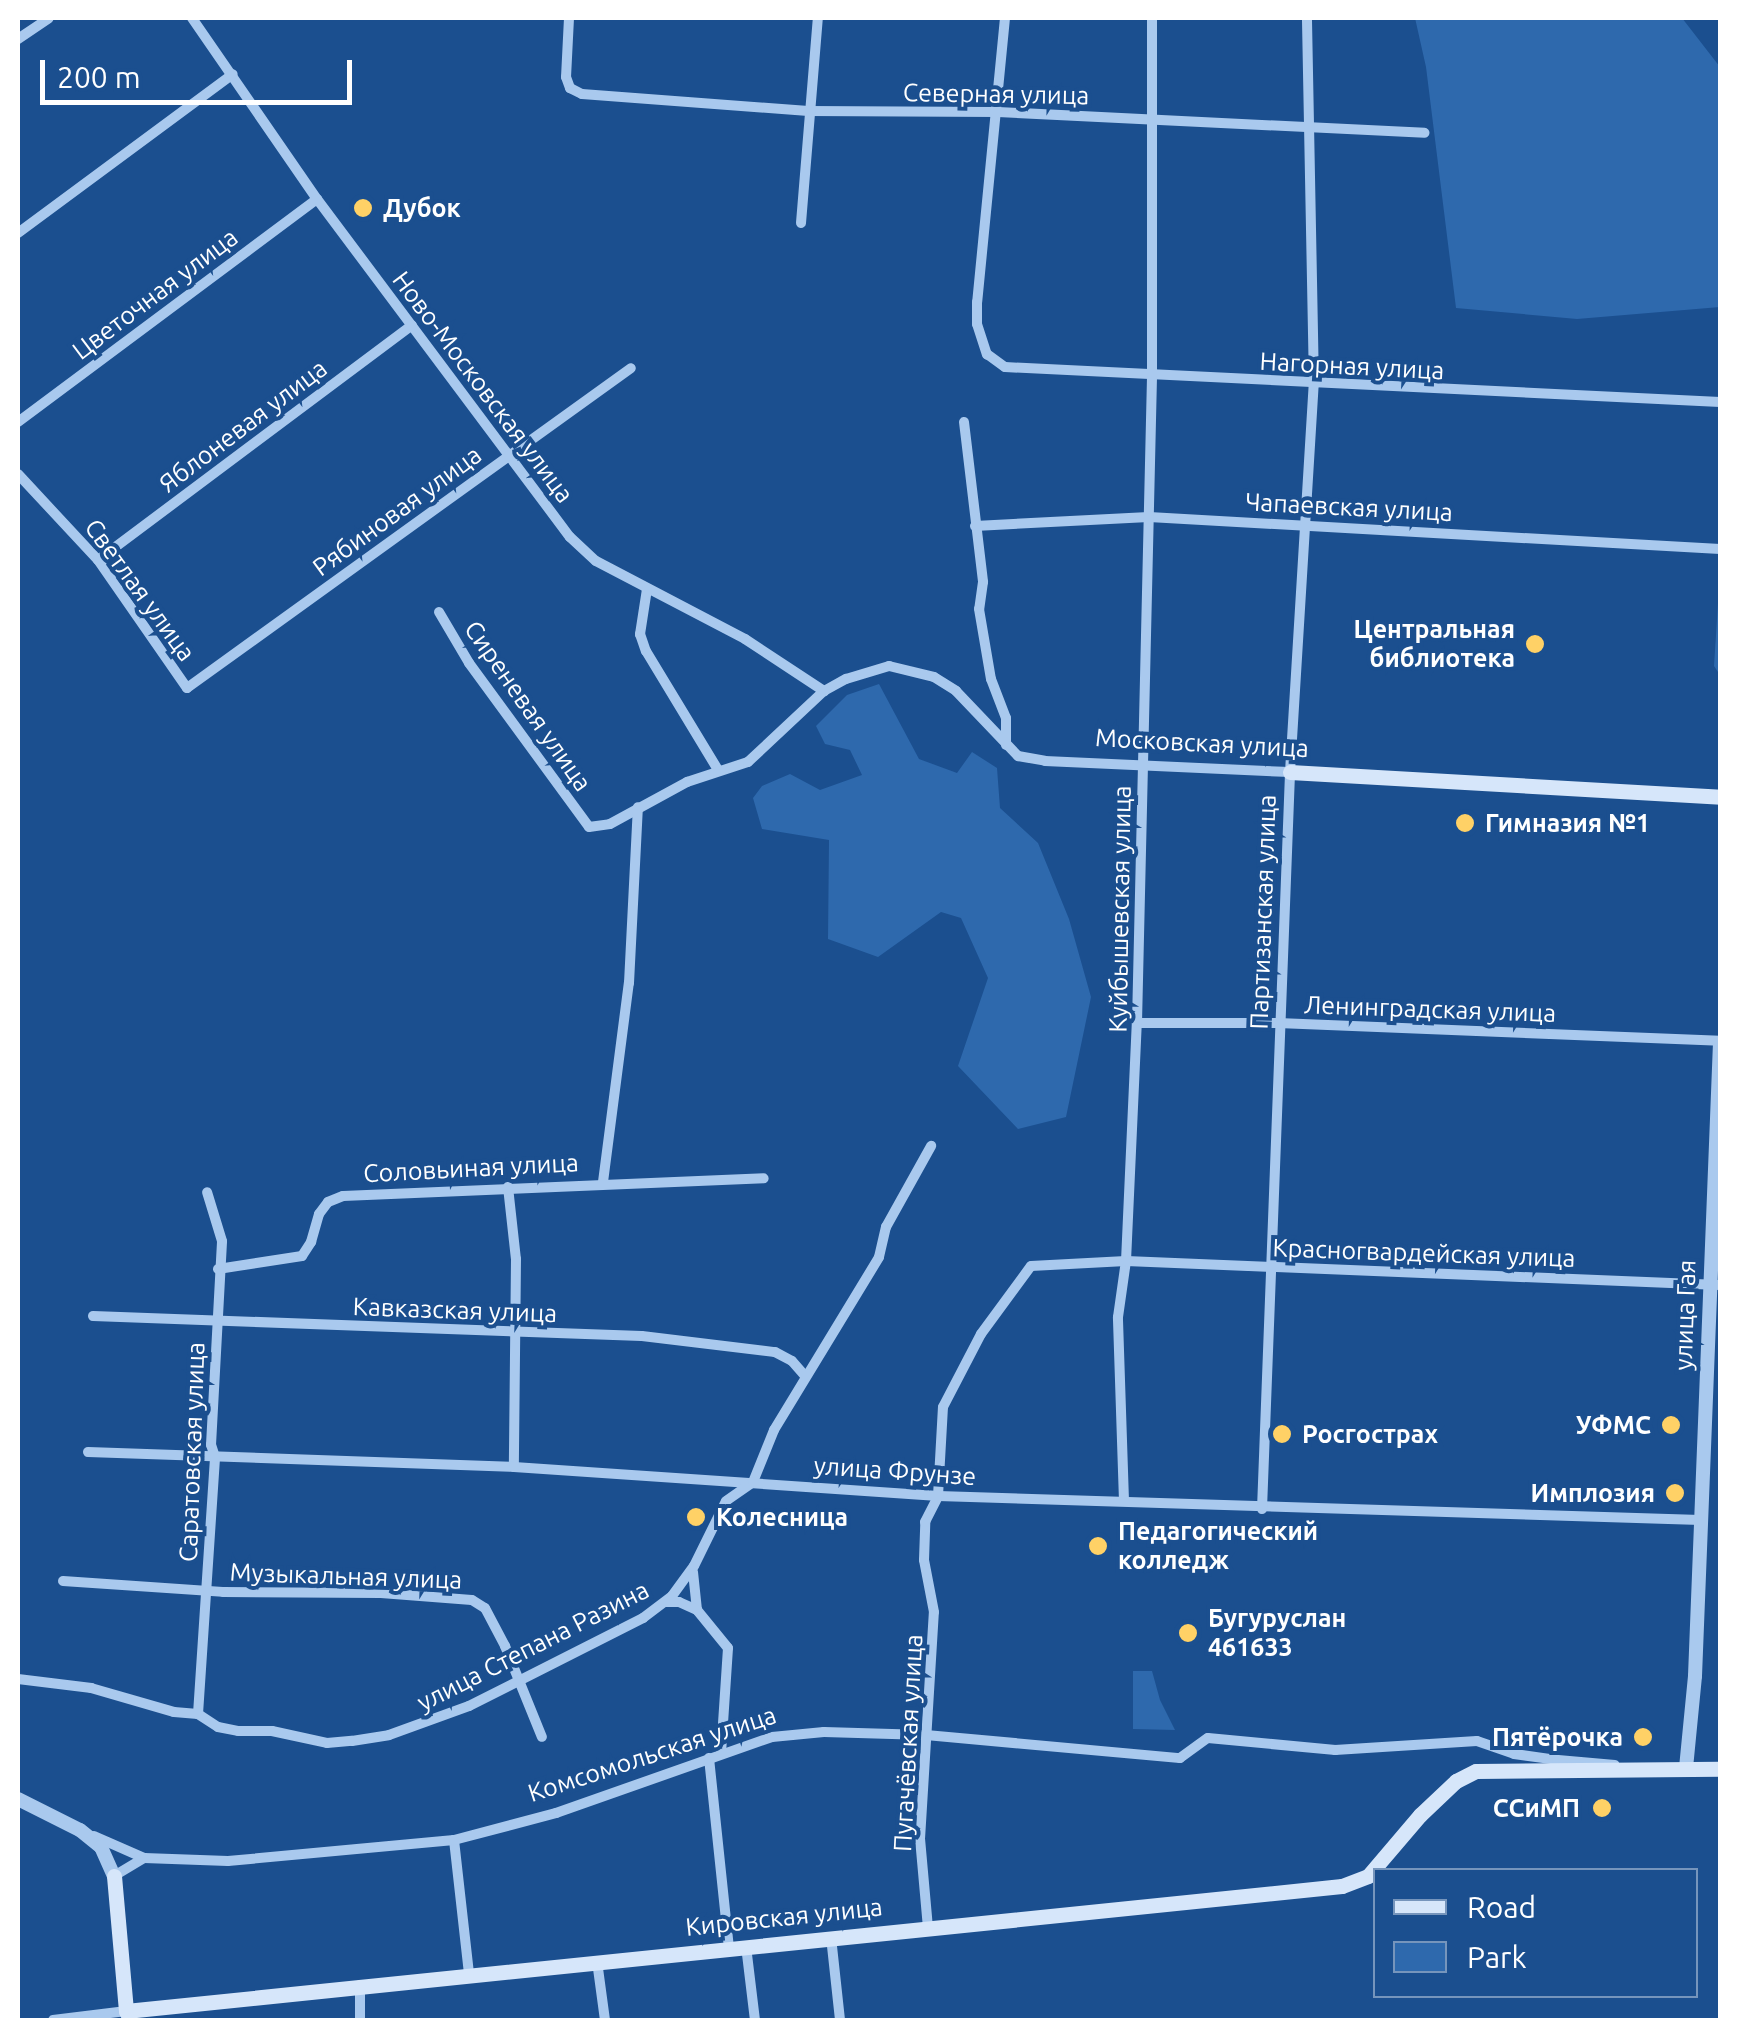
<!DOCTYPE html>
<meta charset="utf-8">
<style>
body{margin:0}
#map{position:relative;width:1738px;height:2038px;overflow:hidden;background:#1b4f8f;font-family:Ubuntu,sans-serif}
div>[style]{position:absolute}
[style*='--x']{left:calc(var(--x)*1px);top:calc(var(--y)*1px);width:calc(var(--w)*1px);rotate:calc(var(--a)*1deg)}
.green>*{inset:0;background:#2e69ad}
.minor>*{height:10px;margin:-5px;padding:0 5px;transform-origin:5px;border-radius:5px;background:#a9c9ee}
.tertiary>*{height:14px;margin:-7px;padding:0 7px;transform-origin:7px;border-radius:7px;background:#a9c9ee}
.secondary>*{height:15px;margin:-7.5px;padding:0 7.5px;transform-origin:7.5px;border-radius:7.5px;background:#d6e6fa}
.dots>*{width:28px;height:28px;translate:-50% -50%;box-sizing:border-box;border:5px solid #1b4f8f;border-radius:50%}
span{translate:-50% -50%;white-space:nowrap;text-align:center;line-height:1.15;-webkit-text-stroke:8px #1b4f8f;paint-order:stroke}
.street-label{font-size:25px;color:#fff}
.poi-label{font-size:25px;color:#fff;font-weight:700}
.left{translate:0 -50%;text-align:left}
.right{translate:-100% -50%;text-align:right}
.frame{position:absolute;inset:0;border:20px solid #fff;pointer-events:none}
.legend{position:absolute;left:1373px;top:1868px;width:325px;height:130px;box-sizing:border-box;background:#1b4f8f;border:2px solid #7695bc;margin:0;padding:12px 18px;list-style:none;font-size:30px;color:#fff}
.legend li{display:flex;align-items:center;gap:20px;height:50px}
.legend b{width:50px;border:2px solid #7695bc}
.scale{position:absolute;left:40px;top:60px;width:312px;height:45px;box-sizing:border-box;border:5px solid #fff;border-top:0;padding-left:12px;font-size:30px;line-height:35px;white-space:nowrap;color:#fff;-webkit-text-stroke:8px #1b4f8f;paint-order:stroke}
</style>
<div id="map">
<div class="green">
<div style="clip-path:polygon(1415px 18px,1682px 18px,1720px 67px,1720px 307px,1577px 319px,1456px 308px,1426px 67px)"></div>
<div style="clip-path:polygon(1720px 572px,1720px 675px,1714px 666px)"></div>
<div style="clip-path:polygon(879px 684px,919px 759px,957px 773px,972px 752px,997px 768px,1000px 808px,1038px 843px,1069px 919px,1091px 997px,1066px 1117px,1018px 1129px,958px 1066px,988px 978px,961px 918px,941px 912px,878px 957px,828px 939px,829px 840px,762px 829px,753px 798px,762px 786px,790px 774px,820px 790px,862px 775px,850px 750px,825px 744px,816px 726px,847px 695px)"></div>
<div style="clip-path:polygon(1133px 1671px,1152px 1671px,1160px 1700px,1175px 1730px,1133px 1729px)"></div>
</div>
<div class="minor">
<div style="--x:192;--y:18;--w:220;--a:55.4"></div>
<div style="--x:317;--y:199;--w:422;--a:53.2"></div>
<div style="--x:570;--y:537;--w:35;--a:43"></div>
<div style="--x:596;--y:561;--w:168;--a:27.6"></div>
<div style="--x:745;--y:639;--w:95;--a:33.4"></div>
<div style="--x:569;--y:18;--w:59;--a:92.9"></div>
<div style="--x:566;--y:77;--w:12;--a:70"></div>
<div style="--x:570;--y:88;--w:13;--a:27"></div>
<div style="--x:582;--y:94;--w:227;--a:4.3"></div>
<div style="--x:808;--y:111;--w:190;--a:0.3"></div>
<div style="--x:998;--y:112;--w:427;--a:2.8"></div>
<div style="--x:1005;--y:18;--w:285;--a:95.6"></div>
<div style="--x:977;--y:302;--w:22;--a:90"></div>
<div style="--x:977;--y:324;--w:32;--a:72"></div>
<div style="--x:987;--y:354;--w:22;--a:36"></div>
<div style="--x:1005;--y:367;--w:716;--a:2.8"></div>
<div style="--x:18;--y:39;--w:37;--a:-34"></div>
<div style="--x:801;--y:223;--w:206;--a:-85.3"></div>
<div style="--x:18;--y:233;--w:267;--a:-36.5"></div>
<div style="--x:18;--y:422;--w:373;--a:-36.7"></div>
<div style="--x:964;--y:422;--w:161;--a:83.2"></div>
<div style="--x:983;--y:582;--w:27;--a:98"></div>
<div style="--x:979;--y:609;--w:71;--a:80.3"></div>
<div style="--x:991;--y:679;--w:42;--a:69"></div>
<div style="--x:1006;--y:718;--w:27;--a:90"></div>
<div style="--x:18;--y:474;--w:117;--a:47.1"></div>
<div style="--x:98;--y:560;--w:156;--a:55.2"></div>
<div style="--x:187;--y:688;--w:547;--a:-35.78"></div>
<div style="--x:975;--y:526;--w:174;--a:-3"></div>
<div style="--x:1149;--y:517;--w:572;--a:3.21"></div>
<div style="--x:98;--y:560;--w:392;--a:-36.8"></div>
<div style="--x:647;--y:589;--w:46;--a:98.8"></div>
<div style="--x:640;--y:634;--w:18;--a:71"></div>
<div style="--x:646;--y:651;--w:139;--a:58.8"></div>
<div style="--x:439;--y:612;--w:59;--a:59.5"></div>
<div style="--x:469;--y:663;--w:203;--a:53.8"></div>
<div style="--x:589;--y:827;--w:21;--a:-8"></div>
<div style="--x:610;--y:824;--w:88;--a:-28.6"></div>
<div style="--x:687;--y:782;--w:64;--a:-18.2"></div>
<div style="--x:748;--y:762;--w:104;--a:-43.1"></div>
<div style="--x:824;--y:691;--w:25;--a:-29"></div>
<div style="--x:846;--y:679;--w:45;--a:-16.8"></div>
<div style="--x:889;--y:666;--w:46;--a:13.7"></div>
<div style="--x:934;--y:677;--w:26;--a:32"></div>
<div style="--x:956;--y:691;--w:90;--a:46.4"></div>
<div style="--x:1018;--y:756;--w:27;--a:10"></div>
<div style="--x:1045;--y:761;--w:245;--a:2.6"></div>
<div style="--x:1137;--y:1023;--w:141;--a:0"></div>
<div style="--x:1278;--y:1023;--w:442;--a:2.3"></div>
<div style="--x:603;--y:1182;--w:201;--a:-82.6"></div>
<div style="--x:629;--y:983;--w:176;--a:-87.1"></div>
<div style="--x:508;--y:1187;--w:72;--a:83.7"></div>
<div style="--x:516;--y:1259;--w:208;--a:90.6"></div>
<div style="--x:218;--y:1269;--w:85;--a:-8.8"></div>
<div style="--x:302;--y:1256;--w:17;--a:-57"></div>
<div style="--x:311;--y:1242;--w:29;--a:-74"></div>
<div style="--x:319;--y:1214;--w:15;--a:-53"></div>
<div style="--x:328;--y:1202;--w:16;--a:-22"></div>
<div style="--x:343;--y:1196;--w:421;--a:-2.4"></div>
<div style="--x:93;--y:1316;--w:549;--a:2.09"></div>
<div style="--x:642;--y:1336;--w:134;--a:6.9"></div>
<div style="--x:775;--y:1352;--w:19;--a:28"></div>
<div style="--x:792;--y:1361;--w:20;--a:49"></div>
<div style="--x:88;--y:1452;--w:426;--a:2"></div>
<div style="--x:514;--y:1467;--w:425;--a:3.9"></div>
<div style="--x:938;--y:1496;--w:763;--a:1.8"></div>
<div style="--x:1124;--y:1501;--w:184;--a:-91.9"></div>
<div style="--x:1118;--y:1317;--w:57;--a:-81.9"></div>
<div style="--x:1126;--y:1261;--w:238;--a:-87.4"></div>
<div style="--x:1137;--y:1023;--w:647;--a:-88.67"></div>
<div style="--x:1152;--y:376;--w:358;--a:-90"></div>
<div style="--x:1262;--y:1509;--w:738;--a:-87.82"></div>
<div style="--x:1290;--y:772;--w:388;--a:-86.5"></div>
<div style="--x:1314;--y:385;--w:367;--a:-91.1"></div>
<div style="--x:693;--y:1572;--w:38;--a:84"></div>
<div style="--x:697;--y:1610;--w:49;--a:50.8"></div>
<div style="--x:728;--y:1648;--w:106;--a:93.8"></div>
<div style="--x:63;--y:1581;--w:160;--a:3.9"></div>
<div style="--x:223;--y:1592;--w:158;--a:0.4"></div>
<div style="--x:381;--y:1593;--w:91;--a:4.4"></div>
<div style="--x:472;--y:1600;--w:15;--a:32"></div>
<div style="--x:485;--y:1608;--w:43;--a:62.2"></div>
<div style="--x:505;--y:1646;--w:98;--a:67.9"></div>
<div style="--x:666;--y:1602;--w:13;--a:0"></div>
<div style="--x:679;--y:1602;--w:20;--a:24"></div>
<div style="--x:18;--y:1679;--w:74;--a:7"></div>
<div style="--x:91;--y:1688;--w:86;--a:16.1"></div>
<div style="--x:174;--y:1712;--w:24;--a:5"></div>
<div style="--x:198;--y:1714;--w:24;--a:33"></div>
<div style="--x:218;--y:1727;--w:20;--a:11"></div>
<div style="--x:238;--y:1731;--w:34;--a:0"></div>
<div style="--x:272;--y:1731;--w:56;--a:12.3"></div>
<div style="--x:327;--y:1743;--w:25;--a:-5"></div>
<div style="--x:352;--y:1741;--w:37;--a:-9"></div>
<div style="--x:389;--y:1735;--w:85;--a:-19.9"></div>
<div style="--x:469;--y:1706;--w:195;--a:-26.8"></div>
<div style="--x:643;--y:1618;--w:36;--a:-37"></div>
<div style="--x:672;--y:1596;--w:37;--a:-54"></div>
<div style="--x:694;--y:1566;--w:72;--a:-63.8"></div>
<div style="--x:726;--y:1501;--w:33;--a:-35"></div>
<div style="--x:753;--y:1482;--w:56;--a:-68"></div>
<div style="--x:774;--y:1430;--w:202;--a:-58.7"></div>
<div style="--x:879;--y:1257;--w:31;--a:-77"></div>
<div style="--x:886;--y:1227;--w:93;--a:-60.9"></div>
<div style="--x:198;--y:1714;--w:258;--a:-86.2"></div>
<div style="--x:215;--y:1457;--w:13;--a:-108"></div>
<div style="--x:211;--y:1445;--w:204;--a:-86.9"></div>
<div style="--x:222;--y:1241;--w:51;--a:-107"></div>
<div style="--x:709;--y:1758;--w:191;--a:84"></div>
<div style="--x:1558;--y:1760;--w:57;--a:5"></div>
<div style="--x:94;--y:1836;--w:55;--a:23.7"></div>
<div style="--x:454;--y:1840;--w:135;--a:83.6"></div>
<div style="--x:114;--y:1876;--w:35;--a:-31"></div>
<div style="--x:144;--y:1858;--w:84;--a:2"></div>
<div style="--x:228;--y:1861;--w:227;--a:-5.3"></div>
<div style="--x:454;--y:1840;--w:106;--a:-14.8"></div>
<div style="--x:556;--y:1813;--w:229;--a:-19.4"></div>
<div style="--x:772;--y:1737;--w:52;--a:-5.5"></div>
<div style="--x:824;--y:1732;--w:102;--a:1.7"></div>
<div style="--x:926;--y:1735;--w:255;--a:5.2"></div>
<div style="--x:1180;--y:1758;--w:34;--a:-36"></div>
<div style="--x:1208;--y:1738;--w:128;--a:5.4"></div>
<div style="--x:1335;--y:1750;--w:142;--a:-3.6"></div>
<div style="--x:1477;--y:1741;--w:39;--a:19"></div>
<div style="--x:1514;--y:1754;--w:43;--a:7.9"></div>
<div style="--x:1557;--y:1760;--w:13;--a:42"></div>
<div style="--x:928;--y:1928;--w:89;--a:-95.1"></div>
<div style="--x:920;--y:1839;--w:227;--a:-86.5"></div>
<div style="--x:934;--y:1612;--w:53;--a:-100.9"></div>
<div style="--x:924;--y:1560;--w:38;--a:-88"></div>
<div style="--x:925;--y:1522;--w:29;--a:-63"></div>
<div style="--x:938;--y:1496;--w:89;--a:-86.8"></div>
<div style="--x:943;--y:1407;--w:82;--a:-62.5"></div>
<div style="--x:981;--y:1334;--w:84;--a:-53.7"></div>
<div style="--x:1031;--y:1266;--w:95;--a:-3"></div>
<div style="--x:1126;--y:1261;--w:594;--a:2.31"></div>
<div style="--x:831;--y:1937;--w:83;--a:83.8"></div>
<div style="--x:746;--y:1946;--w:75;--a:83.1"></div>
<div style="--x:597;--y:1961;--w:60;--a:82.3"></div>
<div style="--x:360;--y:1985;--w:35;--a:90"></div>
<div style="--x:53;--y:2020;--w:74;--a:-7"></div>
<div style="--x:126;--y:2011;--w:9;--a:90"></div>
</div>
<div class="tertiary">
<div style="--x:1686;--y:1768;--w:92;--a:-84.4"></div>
<div style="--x:1695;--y:1676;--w:633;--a:-87.74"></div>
<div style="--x:18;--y:1799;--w:69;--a:26.6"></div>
<div style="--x:80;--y:1830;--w:27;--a:39"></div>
<div style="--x:101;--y:1847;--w:32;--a:66"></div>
</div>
<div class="secondary">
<div style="--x:1290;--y:772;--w:431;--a:3.3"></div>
<div style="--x:114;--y:1876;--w:136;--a:84.9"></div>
<div style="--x:126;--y:2011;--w:1222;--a:-5.87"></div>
<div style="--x:1342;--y:1886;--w:28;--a:-21"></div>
<div style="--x:1368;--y:1876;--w:80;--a:-49.6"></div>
<div style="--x:1420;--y:1815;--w:50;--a:-43.4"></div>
<div style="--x:1456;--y:1781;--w:22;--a:-27"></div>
<div style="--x:1476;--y:1771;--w:244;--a:-0.5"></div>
</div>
<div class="dots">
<div style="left:363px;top:208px;background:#ffd166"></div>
<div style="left:1535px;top:644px;background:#ffd166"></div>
<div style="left:1465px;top:823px;background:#ffd166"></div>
<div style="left:1671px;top:1425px;background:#ffd166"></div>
<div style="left:1282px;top:1434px;background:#ffd166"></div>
<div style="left:1675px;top:1493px;background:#ffd166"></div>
<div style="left:696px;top:1517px;background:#ffd166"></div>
<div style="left:1098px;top:1546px;background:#ffd166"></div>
<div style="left:1188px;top:1633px;background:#ffd166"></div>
<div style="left:1643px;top:1737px;background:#ffd166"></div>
<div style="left:1602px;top:1808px;background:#ffd166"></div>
</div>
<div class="street-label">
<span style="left:996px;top:94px;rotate:1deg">Северная улица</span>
<span style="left:155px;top:294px;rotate:-37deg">Цветочная улица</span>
<span style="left:1352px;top:366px;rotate:3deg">Нагорная улица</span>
<span style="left:483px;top:387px;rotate:53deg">Ново-Московская улица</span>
<span style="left:243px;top:426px;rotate:-37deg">Яблоневая улица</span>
<span style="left:1349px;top:507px;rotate:3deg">Чапаевская улица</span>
<span style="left:397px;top:511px;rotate:-36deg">Рябиновая улица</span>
<span style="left:140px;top:590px;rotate:54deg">Светлая улица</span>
<span style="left:528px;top:706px;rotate:55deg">Сиреневая улица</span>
<span style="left:1202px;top:743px;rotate:3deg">Московская улица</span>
<span style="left:1120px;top:909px;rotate:-89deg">Куйбышевская улица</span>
<span style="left:1263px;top:912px;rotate:-88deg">Партизанская улица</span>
<span style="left:1430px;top:1009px;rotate:2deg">Ленинградская улица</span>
<span style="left:471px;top:1168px;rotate:-3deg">Соловьиная улица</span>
<span style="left:1424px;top:1253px;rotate:2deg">Красногвардейская улица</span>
<span style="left:455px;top:1310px;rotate:2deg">Кавказская улица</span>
<span style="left:1685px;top:1315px;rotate:-88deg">улица Гая</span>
<span style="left:192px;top:1452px;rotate:-88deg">Саратовская улица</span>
<span style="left:895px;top:1471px;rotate:4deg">улица Фрунзе</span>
<span style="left:346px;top:1576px;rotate:2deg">Музыкальная улица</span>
<span style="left:533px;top:1646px;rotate:-27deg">улица Степана Разина</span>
<span style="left:908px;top:1743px;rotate:-87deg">Пугачёвская улица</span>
<span style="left:652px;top:1754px;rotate:-18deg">Комсомольская улица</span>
<span style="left:784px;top:1917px;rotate:-6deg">Кировская улица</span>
</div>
<div class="poi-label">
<span class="left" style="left:383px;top:208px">Дубок</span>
<span class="right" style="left:1515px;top:644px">Центральная<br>библиотека</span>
<span class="left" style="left:1485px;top:823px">Гимназия №1</span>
<span class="right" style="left:1651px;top:1425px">УФМС</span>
<span class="left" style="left:1302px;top:1434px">Росгострах</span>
<span class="right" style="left:1655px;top:1493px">Имплозия</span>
<span class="left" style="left:716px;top:1517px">Колесница</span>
<span class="left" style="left:1118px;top:1546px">Педагогический<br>колледж</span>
<span class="left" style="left:1208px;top:1633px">Бугуруслан<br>461633</span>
<span class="right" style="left:1623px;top:1737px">Пятёрочка</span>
<span class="right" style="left:1580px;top:1808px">ССиМП</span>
</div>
<div class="frame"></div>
<ul class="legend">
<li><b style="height:12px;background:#d6e6fa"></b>Road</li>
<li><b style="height:28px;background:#2e69ad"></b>Park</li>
</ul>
<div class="scale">200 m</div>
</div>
